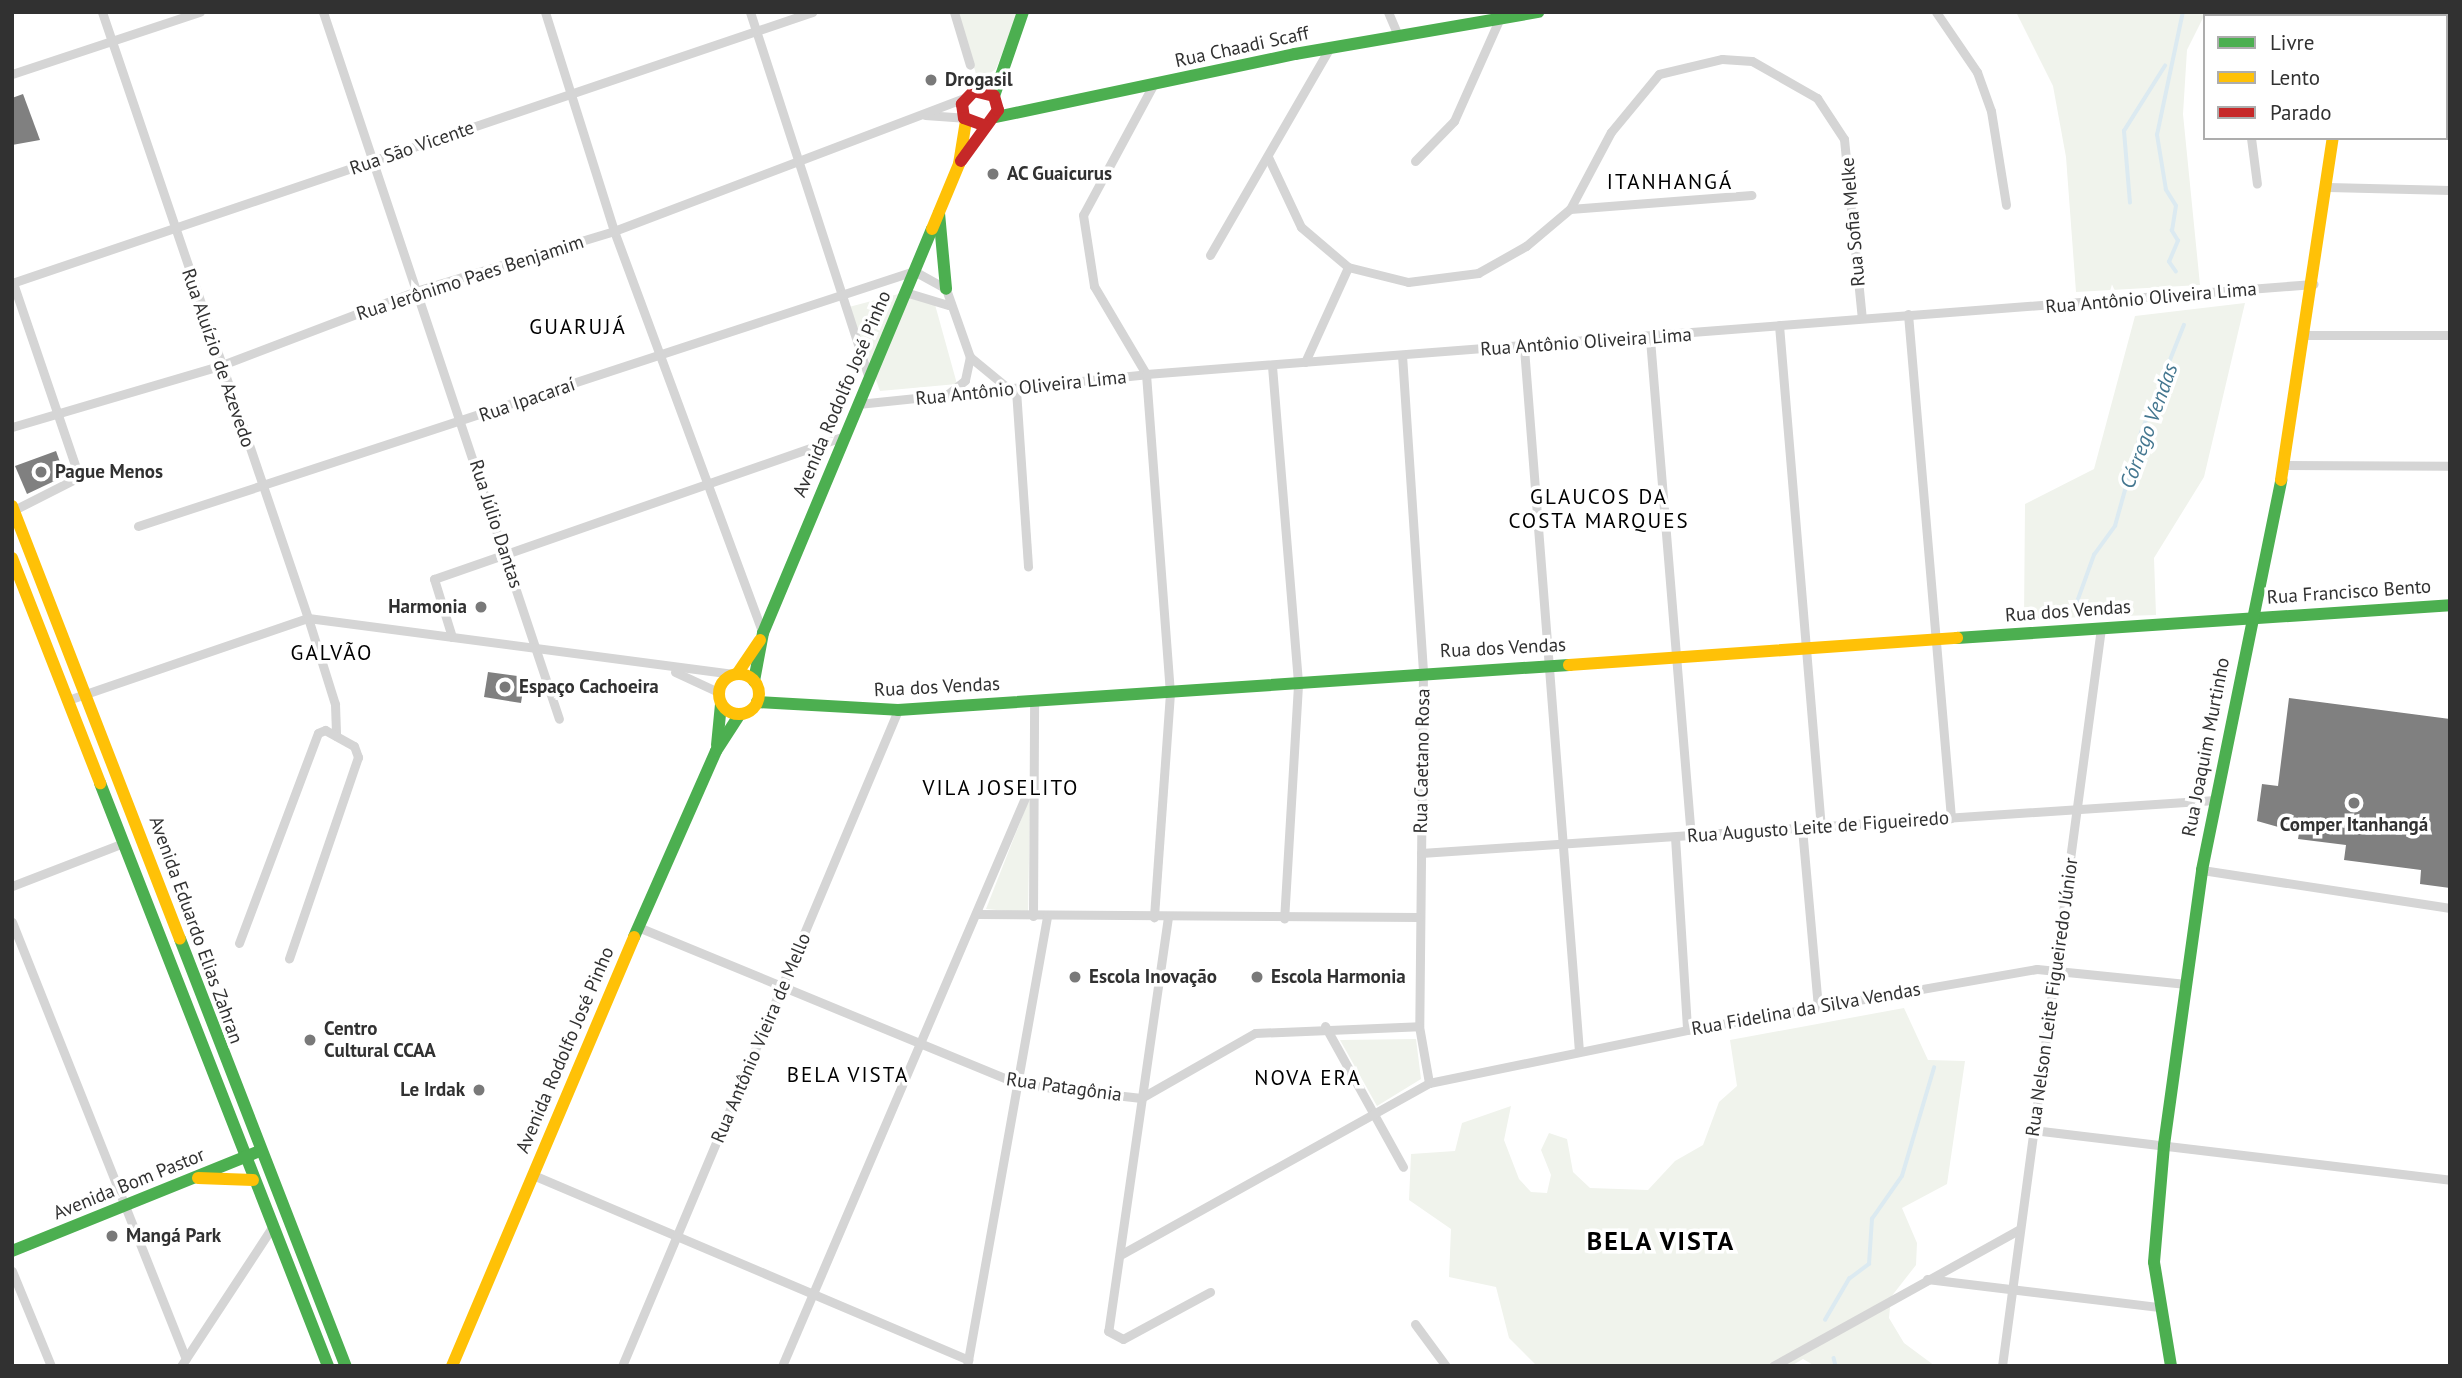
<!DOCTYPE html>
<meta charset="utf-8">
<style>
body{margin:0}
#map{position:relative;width:2462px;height:1378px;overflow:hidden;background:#fff;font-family:"PT Sans",sans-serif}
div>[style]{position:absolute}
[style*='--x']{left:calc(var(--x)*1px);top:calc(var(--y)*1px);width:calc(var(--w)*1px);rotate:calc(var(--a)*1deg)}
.green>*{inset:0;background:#f0f3ec}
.stream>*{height:3.5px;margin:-1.75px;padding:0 1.75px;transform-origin:1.75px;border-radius:1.75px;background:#dceaf1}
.building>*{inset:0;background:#808080}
.street>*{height:9px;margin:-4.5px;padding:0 4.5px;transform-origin:4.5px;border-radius:4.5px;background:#d5d5d5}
.fast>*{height:12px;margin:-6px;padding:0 6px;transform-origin:6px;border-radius:6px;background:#4caf50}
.slow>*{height:12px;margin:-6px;padding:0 6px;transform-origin:6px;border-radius:6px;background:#ffc107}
.slow>.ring{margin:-6px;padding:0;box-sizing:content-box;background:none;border:12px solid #ffc107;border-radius:50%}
.jam>*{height:12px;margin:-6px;padding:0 6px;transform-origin:6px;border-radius:6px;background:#c62828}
.dots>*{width:19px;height:19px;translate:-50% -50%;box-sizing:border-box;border:4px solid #fff;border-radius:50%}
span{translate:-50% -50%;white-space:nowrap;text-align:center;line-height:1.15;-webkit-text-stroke:7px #fff;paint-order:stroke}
.street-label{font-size:19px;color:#313131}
.poi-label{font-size:19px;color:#313131;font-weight:700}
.left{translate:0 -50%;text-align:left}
.right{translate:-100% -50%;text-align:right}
.neighbourhood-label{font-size:21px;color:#000;letter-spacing:2px}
.water-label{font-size:21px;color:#43768f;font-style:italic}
.district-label{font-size:26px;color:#000;font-weight:700;letter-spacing:2px}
.frame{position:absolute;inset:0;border:14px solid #313131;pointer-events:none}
.legend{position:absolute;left:2203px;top:14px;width:245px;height:126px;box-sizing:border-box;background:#fff;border:2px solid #adadad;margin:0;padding:9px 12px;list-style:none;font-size:21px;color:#313131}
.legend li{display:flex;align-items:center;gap:14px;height:35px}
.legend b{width:35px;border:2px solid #adadad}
</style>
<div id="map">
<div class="green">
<div style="clip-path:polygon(958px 12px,1018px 12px,996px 69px,978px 81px)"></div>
<div style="clip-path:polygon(2016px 12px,2206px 12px,2187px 50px,2183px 114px,2200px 285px,2076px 292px,2066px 157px,2053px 86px)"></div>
<div style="clip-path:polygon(902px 293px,934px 301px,957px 384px,880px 391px,849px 307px)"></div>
<div style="clip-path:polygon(2245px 303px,2204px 477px,2154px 558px,2156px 615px,2024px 619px,2025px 504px,2094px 469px,2135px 316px)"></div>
<div style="clip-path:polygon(1030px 797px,1028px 913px,986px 909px)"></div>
<div style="clip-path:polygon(1904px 1008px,1928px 1060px,1965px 1061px,1947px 1184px,1902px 1208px,1917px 1243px,1916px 1265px,1891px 1297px,1889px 1318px,1904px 1343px,1935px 1366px,1815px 1366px,1803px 1359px,1791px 1366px,1537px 1366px,1509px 1338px,1496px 1287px,1449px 1277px,1451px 1229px,1409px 1200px,1411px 1154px,1455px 1151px,1462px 1123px,1511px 1106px,1504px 1140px,1519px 1179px,1531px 1192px,1547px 1193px,1551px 1175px,1541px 1150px,1549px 1133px,1567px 1139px,1573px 1172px,1590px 1188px,1648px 1190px,1675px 1161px,1703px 1145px,1719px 1102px,1737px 1086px,1730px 1040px)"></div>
<div style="clip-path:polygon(1416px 1039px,1421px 1079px,1377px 1106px,1340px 1040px)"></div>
</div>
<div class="stream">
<div style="--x:2130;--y:203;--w:72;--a:-94.8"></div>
<div style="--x:2124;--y:131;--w:77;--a:-57.8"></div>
<div style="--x:2176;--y:272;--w:12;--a:-125"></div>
<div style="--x:2169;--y:262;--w:23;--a:-67"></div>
<div style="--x:2178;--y:241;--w:12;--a:-121"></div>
<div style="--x:2172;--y:231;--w:25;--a:-81"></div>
<div style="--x:2176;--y:206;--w:19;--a:-122"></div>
<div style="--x:2166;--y:190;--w:56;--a:-99.3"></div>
<div style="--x:2157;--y:135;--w:126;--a:-78.1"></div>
<div style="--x:2077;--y:602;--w:50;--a:-70.1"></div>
<div style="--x:2094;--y:555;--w:36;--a:-54"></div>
<div style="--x:2115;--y:526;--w:97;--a:-74.4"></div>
<div style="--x:2141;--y:433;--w:116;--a:-68.3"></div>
<div style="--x:1825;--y:1320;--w:48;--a:-59.7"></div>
<div style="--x:1849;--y:1279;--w:25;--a:-37"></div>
<div style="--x:1869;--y:1264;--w:45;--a:-86.2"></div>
<div style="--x:1872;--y:1219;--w:52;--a:-55.1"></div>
<div style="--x:1902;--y:1176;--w:113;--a:-73.5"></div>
<div style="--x:1834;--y:1358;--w:8;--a:76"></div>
</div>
<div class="building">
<div style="clip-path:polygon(23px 94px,40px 140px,12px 145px,12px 98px)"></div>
<div style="clip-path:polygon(56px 451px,65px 476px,27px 494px,15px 466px)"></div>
<div style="clip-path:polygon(488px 672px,525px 677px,521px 703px,484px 697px)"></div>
<div style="clip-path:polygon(2289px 698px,2450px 719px,2450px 888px,2420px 884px,2421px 870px,2344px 860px,2346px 845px,2298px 839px,2299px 833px,2257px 821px,2262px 784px,2278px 786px)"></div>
</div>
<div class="street">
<div style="--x:102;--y:12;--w:640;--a:71.23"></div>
<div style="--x:308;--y:618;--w:90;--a:72.6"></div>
<div style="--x:335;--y:704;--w:32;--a:88"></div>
<div style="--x:323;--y:12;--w:745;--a:71.54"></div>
<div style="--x:545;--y:12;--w:230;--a:72.5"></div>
<div style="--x:614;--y:231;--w:429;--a:69.7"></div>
<div style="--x:750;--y:12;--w:386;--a:72"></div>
<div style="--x:954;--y:12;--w:55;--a:73.2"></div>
<div style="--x:1388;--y:12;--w:25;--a:67"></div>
<div style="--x:1936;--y:12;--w:73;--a:55.7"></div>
<div style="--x:1977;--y:72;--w:41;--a:70.3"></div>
<div style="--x:1991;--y:111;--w:95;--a:80.9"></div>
<div style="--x:2337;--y:12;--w:4;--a:63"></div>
<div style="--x:2283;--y:16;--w:5;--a:-53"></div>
<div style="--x:12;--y:74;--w:198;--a:-18.3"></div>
<div style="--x:1152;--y:87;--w:145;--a:118.3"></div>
<div style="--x:1083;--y:215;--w:72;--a:81.2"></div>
<div style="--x:1094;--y:286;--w:102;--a:59.4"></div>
<div style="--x:1146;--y:374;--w:320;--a:85.7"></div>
<div style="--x:1170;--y:693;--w:225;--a:94.1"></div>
<div style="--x:925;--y:115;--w:39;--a:4"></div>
<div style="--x:2251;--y:138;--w:46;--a:82.6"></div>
<div style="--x:1268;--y:157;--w:77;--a:64.8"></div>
<div style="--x:1301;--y:227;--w:62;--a:40.4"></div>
<div style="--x:1348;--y:267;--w:62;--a:14"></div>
<div style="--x:1408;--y:282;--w:71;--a:-7.3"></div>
<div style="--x:1478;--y:273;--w:55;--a:-29.4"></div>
<div style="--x:1526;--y:246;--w:57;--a:-40.1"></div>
<div style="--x:1570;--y:209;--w:87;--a:-62"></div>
<div style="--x:1611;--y:132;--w:75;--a:-50.4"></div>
<div style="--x:1659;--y:74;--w:65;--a:-13.4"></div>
<div style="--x:1722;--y:59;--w:30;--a:4"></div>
<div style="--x:1752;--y:61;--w:75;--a:29.6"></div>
<div style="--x:1817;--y:98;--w:49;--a:56.6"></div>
<div style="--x:1844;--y:139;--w:180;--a:84.3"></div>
<div style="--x:1415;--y:161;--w:56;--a:-45.7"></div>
<div style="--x:1454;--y:121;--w:111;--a:-66"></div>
<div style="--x:2328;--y:187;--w:122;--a:1.4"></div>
<div style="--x:1570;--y:209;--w:182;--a:-4.4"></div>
<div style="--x:1210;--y:255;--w:238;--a:-60"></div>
<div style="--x:12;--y:283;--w:845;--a:-18.71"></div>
<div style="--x:13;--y:283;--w:205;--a:71.2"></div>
<div style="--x:79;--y:477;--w:73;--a:153.1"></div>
<div style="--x:905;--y:292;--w:45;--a:16.8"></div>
<div style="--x:1908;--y:314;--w:506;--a:85.12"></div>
<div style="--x:1779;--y:325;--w:505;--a:85.23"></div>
<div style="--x:2304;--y:335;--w:146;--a:0"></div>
<div style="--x:1650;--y:339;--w:498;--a:85.3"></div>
<div style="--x:1524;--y:348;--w:705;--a:85.53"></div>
<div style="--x:1402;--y:355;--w:317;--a:86.2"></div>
<div style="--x:1423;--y:671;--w:355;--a:90.6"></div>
<div style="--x:1419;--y:1026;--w:58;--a:80"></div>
<div style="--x:1305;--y:362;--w:104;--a:-65.6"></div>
<div style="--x:1272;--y:366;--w:320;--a:85.3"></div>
<div style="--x:1298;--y:685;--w:234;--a:93.4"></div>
<div style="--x:1016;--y:390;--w:177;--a:86.1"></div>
<div style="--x:948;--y:394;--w:22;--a:-39"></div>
<div style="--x:965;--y:380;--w:24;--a:-78"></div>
<div style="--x:858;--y:404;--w:290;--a:-5.9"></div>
<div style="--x:1146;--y:374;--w:1171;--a:-4.41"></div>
<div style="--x:12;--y:427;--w:219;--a:-16.4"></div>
<div style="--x:222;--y:365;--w:211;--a:-20.8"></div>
<div style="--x:419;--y:290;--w:204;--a:-16.8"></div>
<div style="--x:614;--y:231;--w:374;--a:-20.8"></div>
<div style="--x:2284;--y:465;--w:166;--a:0.3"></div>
<div style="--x:138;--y:526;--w:817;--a:-18.19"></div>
<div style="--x:914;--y:271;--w:37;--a:29"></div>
<div style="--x:946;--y:289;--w:72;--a:70.6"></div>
<div style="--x:970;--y:357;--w:52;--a:39.5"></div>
<div style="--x:452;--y:637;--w:61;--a:-107.2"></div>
<div style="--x:434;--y:579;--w:434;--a:-19.2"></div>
<div style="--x:675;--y:672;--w:47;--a:24.9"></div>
<div style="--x:68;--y:700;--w:254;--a:-18.9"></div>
<div style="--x:308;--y:618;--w:431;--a:7.5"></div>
<div style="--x:1802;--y:828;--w:179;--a:84.9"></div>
<div style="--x:1675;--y:837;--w:193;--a:86.4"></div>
<div style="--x:1421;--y:853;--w:796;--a:-3.82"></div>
<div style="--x:2202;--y:870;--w:251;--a:8.7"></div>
<div style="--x:12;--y:886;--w:117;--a:-21.1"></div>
<div style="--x:977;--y:914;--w:442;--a:0.4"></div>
<div style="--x:1033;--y:916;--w:215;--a:-89.7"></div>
<div style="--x:1168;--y:917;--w:418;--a:98.2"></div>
<div style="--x:1108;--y:1331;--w:17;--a:28"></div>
<div style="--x:1123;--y:1339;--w:99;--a:-28.4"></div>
<div style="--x:12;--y:922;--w:470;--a:68.3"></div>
<div style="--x:638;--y:927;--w:411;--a:22.4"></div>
<div style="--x:1018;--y:1084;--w:124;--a:6.5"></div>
<div style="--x:1141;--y:1098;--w:131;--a:-29.7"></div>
<div style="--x:1255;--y:1033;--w:164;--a:-2.4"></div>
<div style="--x:239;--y:943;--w:224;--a:-69.4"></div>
<div style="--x:318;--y:733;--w:8;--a:-23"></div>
<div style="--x:325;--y:730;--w:33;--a:29"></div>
<div style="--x:354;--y:746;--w:12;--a:70"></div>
<div style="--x:358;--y:757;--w:213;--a:108.9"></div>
<div style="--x:1325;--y:1026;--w:161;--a:61"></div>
<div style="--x:2033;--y:1130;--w:420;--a:6.8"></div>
<div style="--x:533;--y:1175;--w:473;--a:23"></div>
<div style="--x:1120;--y:1255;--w:354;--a:-29.1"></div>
<div style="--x:1429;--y:1083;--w:263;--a:-11.6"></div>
<div style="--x:1687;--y:1030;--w:355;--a:-9.9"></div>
<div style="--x:2037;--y:969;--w:150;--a:5.7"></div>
<div style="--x:12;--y:1271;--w:103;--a:67.7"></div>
<div style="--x:1927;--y:1279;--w:234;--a:6.9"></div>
<div style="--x:1415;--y:1324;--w:52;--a:53.6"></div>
<div style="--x:181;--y:1366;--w:168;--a:-56.7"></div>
<div style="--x:622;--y:1366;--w:712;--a:-67.18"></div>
<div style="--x:782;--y:1366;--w:638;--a:-66.85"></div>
<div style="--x:967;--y:1366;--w:457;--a:-79.9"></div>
<div style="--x:1773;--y:1366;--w:282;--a:-29"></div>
<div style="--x:2002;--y:1366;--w:745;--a:-82.36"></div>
</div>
<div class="fast">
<div style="--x:994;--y:96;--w:89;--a:-71"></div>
<div style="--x:996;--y:117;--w:306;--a:-11.9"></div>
<div style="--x:1295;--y:54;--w:247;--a:-9.8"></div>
<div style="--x:939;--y:213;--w:76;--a:84.7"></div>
<div style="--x:1957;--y:638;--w:494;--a:-3.8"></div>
<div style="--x:754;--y:681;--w:49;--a:-79.4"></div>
<div style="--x:763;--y:633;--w:438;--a:-67.3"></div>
<div style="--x:757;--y:702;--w:141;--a:3.2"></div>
<div style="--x:898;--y:710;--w:673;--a:-3.84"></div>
<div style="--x:717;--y:745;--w:41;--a:-84.4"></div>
<div style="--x:100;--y:783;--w:626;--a:68.64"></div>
<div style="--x:634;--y:937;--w:203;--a:-66.2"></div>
<div style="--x:716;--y:751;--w:44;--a:-57"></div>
<div style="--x:180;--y:939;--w:458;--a:68.8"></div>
<div style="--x:12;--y:1251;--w:267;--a:-22"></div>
<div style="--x:2171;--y:1366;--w:105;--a:-99.3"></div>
<div style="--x:2154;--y:1262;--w:117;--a:-85.1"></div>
<div style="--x:2164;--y:1145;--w:278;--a:-82.1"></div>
<div style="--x:2202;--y:870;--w:398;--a:-78.5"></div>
</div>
<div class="slow">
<div style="--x:2346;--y:12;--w:4;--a:90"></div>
<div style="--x:932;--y:229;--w:70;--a:-67.4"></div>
<div style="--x:959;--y:164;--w:44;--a:-80.8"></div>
<div style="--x:2281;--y:480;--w:346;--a:-81.4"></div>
<div style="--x:12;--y:506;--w:464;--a:68.8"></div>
<div style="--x:12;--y:558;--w:242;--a:68.6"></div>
<div style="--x:1569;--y:665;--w:389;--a:-4"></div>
<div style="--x:737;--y:674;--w:41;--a:-55.9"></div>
<div class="ring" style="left:719px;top:674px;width:28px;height:28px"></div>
<div style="--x:198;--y:1178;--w:55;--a:2.1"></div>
<div style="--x:452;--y:1366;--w:466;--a:-67"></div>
</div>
<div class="jam">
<div style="--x:961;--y:161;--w:63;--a:-54"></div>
<div style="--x:998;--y:110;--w:15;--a:-106"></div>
<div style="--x:994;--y:96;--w:21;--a:-166"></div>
<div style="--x:974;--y:91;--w:18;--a:133"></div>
<div style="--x:962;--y:104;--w:14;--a:82"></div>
<div style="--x:964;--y:118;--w:23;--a:20"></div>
</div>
<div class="dots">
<div style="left:931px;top:80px;background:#797979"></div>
<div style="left:993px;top:174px;background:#797979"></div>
<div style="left:41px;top:472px;background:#797979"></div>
<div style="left:481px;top:607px;background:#797979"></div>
<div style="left:505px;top:687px;background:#797979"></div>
<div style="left:2354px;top:803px;background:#797979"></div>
<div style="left:1075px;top:977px;background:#797979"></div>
<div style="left:1257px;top:977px;background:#797979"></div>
<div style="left:310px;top:1040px;background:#797979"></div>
<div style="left:479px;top:1090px;background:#797979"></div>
<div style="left:112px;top:1236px;background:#797979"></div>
</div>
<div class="street-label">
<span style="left:1242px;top:47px;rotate:-12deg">Rua Chaadi Scaff</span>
<span style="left:412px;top:148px;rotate:-19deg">Rua São Vicente</span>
<span style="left:1853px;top:222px;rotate:-95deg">Rua Sofia Melke</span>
<span style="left:470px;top:278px;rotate:-18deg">Rua Jerônimo Paes Benjamim</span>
<span style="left:2151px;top:298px;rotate:-5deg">Rua Antônio Oliveira Lima</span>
<span style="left:1586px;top:342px;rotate:-4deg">Rua Antônio Oliveira Lima</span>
<span style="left:218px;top:358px;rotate:71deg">Rua Aluízio de Azevedo</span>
<span style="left:1021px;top:388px;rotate:-6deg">Rua Antônio Oliveira Lima</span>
<span style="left:842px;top:394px;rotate:-67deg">Avenida Rodolfo José Pinho</span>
<span style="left:527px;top:400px;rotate:-19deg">Rua Ipacaraí</span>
<span style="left:496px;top:524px;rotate:72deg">Rua Júlio Dantas</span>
<span style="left:2349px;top:592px;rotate:-4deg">Rua Francisco Bento</span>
<span style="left:2068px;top:611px;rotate:-4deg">Rua dos Vendas</span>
<span style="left:1503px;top:648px;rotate:-3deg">Rua dos Vendas</span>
<span style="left:937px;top:687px;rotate:-3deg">Rua dos Vendas</span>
<span style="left:2206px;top:747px;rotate:-79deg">Rua Joaquim Murtinho</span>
<span style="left:1422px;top:761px;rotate:-89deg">Rua Caetano Rosa</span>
<span style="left:1818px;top:827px;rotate:-4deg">Rua Augusto Leite de Figueiredo</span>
<span style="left:196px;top:930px;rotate:70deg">Avenida Eduardo Elias Zahran</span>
<span style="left:2052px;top:997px;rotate:-82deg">Rua Nelson Leite Figueiredo Júnior</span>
<span style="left:1806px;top:1009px;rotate:-10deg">Rua Fidelina da Silva Vendas</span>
<span style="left:761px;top:1038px;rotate:-67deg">Rua Antônio Vieira de Mello</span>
<span style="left:565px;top:1050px;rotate:-67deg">Avenida Rodolfo José Pinho</span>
<span style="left:1064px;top:1087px;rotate:8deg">Rua Patagônia</span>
<span style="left:129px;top:1184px;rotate:-22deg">Avenida Bom Pastor</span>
</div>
<div class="poi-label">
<span class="left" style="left:945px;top:80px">Drogasil</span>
<span class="left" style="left:1007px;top:174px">AC Guaicurus</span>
<span class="left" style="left:55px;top:472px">Pague Menos</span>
<span class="right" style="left:467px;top:607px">Harmonia</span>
<span class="left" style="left:519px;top:687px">Espaço Cachoeira</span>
<span style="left:2354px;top:825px">Comper Itanhangá</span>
<span class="left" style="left:1089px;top:977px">Escola Inovação</span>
<span class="left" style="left:1271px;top:977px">Escola Harmonia</span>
<span class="left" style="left:324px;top:1040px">Centro<br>Cultural CCAA</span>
<span class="right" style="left:465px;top:1090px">Le Irdak</span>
<span class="left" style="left:126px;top:1236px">Mangá Park</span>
</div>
<div class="neighbourhood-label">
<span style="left:1670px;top:182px">ITANHANGÁ</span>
<span style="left:578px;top:327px">GUARUJÁ</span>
<span style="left:1599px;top:509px">GLAUCOS DA<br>COSTA MARQUES</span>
<span style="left:332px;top:653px">GALVÃO</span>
<span style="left:1001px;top:788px">VILA JOSELITO</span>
<span style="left:848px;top:1075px">BELA VISTA</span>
<span style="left:1308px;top:1078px">NOVA ERA</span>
</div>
<div class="water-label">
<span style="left:2149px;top:426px;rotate:-70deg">Córrego Vendas</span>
</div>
<div class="district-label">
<span style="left:1661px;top:1241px">BELA VISTA</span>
</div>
<div class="frame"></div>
<ul class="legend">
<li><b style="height:9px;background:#4caf50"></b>Livre</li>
<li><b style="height:9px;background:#ffc107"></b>Lento</li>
<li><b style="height:9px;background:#c62828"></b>Parado</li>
</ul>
</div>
